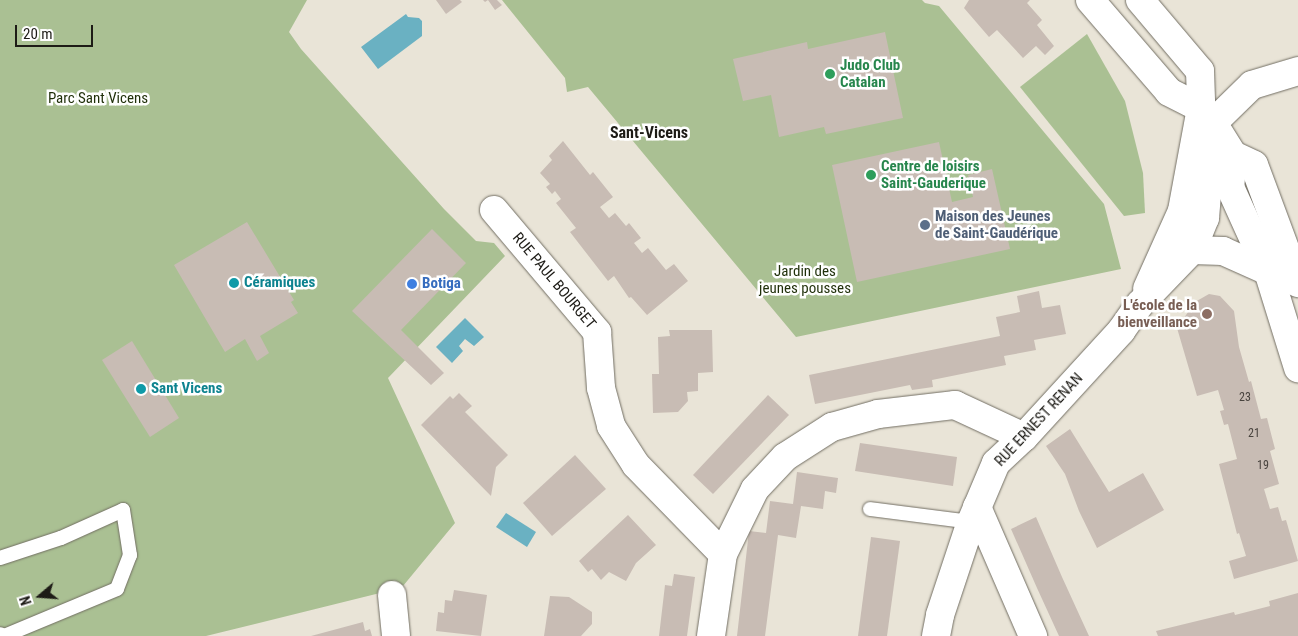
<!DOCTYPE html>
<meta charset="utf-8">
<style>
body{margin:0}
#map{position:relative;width:1298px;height:636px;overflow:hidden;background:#e9e4d7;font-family:"Roboto Condensed",sans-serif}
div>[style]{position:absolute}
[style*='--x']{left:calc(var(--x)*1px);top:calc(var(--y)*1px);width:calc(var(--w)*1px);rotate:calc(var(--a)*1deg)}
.green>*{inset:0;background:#aac093}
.water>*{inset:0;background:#6ab1c2}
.building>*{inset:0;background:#c8bcb4}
.roads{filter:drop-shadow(0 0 1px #726e63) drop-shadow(0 0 1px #726e63)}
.lane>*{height:14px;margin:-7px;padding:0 7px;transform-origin:7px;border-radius:7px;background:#fff}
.street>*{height:28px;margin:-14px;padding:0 14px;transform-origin:14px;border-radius:14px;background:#fff}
.dots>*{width:14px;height:14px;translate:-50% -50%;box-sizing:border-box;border:2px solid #fff;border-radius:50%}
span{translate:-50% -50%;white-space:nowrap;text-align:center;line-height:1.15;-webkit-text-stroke:5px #fff;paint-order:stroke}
.number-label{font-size:12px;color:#48433e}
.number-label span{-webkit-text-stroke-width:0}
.leisure-label{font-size:15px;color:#27864d;font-weight:700}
.left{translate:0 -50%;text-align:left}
.park-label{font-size:15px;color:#1f2f09}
.service-label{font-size:15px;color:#4e5e75;font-weight:700}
.street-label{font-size:15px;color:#1d1b16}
.culture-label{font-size:15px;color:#0d838f;font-weight:700}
.shop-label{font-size:15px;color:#366cbe;font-weight:700}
.education-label{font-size:15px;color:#785e54;font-weight:700}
.right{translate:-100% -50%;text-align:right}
.neighbourhood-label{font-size:16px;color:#1d1b16;font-weight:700}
.north{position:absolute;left:15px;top:571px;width:50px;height:50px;-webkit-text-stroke:4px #fff;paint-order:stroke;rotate:252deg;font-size:14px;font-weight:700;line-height:20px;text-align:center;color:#1d1b16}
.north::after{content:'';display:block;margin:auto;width:18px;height:22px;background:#1d1b16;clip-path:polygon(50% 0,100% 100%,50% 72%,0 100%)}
.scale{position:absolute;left:15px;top:25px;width:78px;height:22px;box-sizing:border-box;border:2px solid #1d1b16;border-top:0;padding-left:6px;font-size:15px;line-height:18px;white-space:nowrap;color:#1d1b16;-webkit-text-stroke:4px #fff;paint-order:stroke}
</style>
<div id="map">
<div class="green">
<div style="clip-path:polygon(0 0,307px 0,289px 32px,301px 49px,444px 209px,476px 241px,494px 243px,505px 256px,388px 378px,455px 523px,403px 586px,380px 593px,206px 636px,0 636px)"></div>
<div style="clip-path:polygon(502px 0,922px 0,925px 3px,939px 6px,1104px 204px,1121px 269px,796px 337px,588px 87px,567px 92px,565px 78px)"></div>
<div style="clip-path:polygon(1087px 34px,1125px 101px,1143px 173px,1145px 213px,1124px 216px,1020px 87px)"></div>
</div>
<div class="water">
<div style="clip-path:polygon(406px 14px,408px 17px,419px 18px,422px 21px,422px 36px,378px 69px,361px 47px)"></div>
<div style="clip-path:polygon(465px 318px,484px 337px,474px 346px,465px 339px,459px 346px,463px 351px,452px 363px,436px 347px)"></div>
<div style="clip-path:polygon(506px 513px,536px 532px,527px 547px,496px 527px)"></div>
</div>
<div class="building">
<div style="clip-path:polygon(436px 0,460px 0,462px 2px,446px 14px)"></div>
<div style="clip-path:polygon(483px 0,497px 0,502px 5px,495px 10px,488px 0,485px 2px)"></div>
<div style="clip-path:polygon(969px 0,1030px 0,1027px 3px,1042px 20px,1037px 25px,1054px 46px,1045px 55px,1036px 46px,1023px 58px,997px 30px,989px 37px,964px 8px)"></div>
<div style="clip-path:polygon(885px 32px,903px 118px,826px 134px,824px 127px,779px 137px,771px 95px,743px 101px,733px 59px,807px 42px,808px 49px)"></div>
<div style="clip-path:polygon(563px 141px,590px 175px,593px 172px,613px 197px,600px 207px,609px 218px,615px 213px,626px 226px,629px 223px,641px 238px,634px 243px,642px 253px,648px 248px,666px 270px,674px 264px,688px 281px,647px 315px,631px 297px,629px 298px,614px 276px,608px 281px,570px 232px,576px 228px,556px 203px,561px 199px,555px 191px,552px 194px,546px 187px,550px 184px,540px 173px,552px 160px,549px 156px)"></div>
<div style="clip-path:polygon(939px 142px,952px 202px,973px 197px,968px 175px,992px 169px,1010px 249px,857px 282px,832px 165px)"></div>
<div style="clip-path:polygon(247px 222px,294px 300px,291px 302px,298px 313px,260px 336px,269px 353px,257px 361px,245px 339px,225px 352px,174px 265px)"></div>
<div style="clip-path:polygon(432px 229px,466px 263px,401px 330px,444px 373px,431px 385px,352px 311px)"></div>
<div style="clip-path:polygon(1039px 291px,1042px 308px,1060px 305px,1066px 334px,1034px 340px,1036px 350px,1004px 356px,1006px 365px,932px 380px,933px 387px,912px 390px,910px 385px,815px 404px,809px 375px,1000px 336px,996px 317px,1020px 312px,1017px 296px)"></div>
<div style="clip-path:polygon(1209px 294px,1220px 296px,1234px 311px,1239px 347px,1249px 382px,1251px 381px,1261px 419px,1267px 418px,1275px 449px,1270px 451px,1279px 484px,1264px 489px,1270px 509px,1278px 507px,1282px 521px,1286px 520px,1298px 561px,1234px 579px,1229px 561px,1246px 556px,1239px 533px,1237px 534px,1219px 464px,1237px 459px,1228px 424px,1224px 425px,1220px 411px,1224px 410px,1218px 390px,1197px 396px,1177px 328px,1195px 302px)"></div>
<div style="clip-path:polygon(669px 330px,712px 330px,713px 372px,698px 373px,698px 391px,687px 392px,688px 401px,678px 412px,653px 413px,652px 374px,659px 374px,658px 337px,670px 336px)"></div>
<div style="clip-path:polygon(132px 341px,179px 418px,150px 437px,102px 360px)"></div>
<div style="clip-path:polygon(459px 393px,472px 406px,465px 412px,508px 455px,496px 467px,491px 496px,421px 425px,450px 396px,453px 399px)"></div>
<div style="clip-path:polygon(768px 395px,789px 415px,713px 494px,693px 475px)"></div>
<div style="clip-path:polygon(1070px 429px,1109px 492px,1143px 473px,1164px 510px,1097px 548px,1079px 511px,1065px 474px,1046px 446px)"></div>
<div style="clip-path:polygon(860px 443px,957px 457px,953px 486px,855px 471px)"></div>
<div style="clip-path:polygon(575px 455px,606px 489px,552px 536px,523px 503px)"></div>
<div style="clip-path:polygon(797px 472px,838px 478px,836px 493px,825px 491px,823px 509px,801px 506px,796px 538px,778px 535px,765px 636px,737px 636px,749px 531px,766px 533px,770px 501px,793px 504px)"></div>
<div style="clip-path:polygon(628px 515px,656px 545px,636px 563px,626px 581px,609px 572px,601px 580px,592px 569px,588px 572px,579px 561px)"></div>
<div style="clip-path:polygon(1036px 517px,1062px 577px,1089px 636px,1059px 636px,1037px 588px,1011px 529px)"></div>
<div style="clip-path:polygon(871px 537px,900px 541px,887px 636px,858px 636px)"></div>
<div style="clip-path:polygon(674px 574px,695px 577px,687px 636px,659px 636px,665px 585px,672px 586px)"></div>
<div style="clip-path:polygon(454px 590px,487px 595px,481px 636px,436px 631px,438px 612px,444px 613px,445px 600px,452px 601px)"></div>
<div style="clip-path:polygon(1298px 593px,1298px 636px,1158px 636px,1156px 631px,1234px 612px,1235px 615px,1270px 606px,1269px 601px)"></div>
<div style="clip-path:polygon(550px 596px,569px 597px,592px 612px,592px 624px,581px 636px,544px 636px)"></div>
<div style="clip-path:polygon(363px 622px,365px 631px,370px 629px,372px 636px,311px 636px)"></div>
</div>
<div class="roads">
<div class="lane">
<div style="--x:870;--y:509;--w:102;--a:7.3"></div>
<div style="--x:0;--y:558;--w:64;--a:-18.2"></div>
<div style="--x:61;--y:538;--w:68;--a:-24.3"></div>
<div style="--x:123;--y:510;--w:46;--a:81.2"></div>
<div style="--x:130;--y:555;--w:36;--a:111"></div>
<div style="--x:117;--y:589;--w:122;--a:157.4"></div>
<div style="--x:4;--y:636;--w:4;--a:-153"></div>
</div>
<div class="street">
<div style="--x:1090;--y:0;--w:121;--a:49.3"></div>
<div style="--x:1169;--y:92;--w:36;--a:27"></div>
<div style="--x:1201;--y:108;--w:19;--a:51"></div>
<div style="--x:1213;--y:123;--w:38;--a:58"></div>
<div style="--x:1233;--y:155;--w:23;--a:25"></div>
<div style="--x:1254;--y:165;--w:126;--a:69.6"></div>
<div style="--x:1140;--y:0;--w:93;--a:49.8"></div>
<div style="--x:1200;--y:71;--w:37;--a:88"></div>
<div style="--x:1201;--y:108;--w:105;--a:100.5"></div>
<div style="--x:1182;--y:211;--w:85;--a:114.2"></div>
<div style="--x:1233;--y:155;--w:32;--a:95"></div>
<div style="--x:1230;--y:187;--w:92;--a:65.7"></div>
<div style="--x:1268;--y:271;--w:102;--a:72.8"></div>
<div style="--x:494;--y:210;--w:160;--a:49.8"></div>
<div style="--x:597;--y:332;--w:56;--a:85.9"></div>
<div style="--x:601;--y:388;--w:39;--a:75"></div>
<div style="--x:611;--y:426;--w:46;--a:57.3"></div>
<div style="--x:636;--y:465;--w:124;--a:45.7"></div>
<div style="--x:1192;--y:250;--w:31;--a:2"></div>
<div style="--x:1223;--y:251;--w:49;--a:24"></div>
<div style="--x:977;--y:507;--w:141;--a:66.5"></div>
<div style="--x:392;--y:595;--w:41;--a:84.4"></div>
<div style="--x:711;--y:636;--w:83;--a:-81.7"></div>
<div style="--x:723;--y:554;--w:72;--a:-63.8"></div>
<div style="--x:755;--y:489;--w:44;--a:-46.8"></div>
<div style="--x:785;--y:457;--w:56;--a:-32.6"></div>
<div style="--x:832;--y:427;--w:48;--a:-15.8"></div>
<div style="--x:878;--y:414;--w:78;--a:-6.7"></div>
<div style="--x:955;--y:405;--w:76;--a:24.9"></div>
<div style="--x:936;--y:636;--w:21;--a:-79"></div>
<div style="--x:940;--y:615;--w:98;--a:-71.6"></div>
<div style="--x:971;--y:522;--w:64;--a:-67"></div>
<div style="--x:996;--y:463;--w:38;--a:-43"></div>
<div style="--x:1024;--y:437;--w:144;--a:-47.5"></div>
<div style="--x:1121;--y:331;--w:33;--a:-55"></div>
<div style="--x:1140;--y:304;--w:75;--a:-46.1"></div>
<div style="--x:1192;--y:250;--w:35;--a:-68"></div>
<div style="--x:1205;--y:218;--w:95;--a:-85.2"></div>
<div style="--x:1213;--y:123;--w:54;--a:-44.3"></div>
<div style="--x:1252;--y:85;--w:48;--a:-16.9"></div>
</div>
</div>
<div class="dots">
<div style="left:830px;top:74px;background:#2e9e5b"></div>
<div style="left:871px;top:175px;background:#2e9e5b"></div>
<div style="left:925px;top:225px;background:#5c6f8a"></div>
<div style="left:234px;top:283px;background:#0f9aa8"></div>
<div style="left:412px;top:284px;background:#3f7fe0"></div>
<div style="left:1207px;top:314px;background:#8d6e63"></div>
<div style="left:141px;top:389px;background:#0f9aa8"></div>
</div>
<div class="number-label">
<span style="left:1245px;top:398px">23</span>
<span style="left:1254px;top:434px">21</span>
<span style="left:1263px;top:466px">19</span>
</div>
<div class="leisure-label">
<span class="left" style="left:840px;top:74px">Judo Club<br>Catalan</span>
<span class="left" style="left:881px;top:175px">Centre de loisirs<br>Saint-Gauderique</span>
</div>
<div class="park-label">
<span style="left:98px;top:99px">Parc Sant Vicens</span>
<span style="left:805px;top:280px">Jardin des<br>jeunes pousses</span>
</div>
<div class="service-label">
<span class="left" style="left:935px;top:225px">Maison des Jeunes<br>de Saint-Gaudérique</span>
</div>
<div class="street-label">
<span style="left:554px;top:281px;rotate:50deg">RUE PAUL BOURGET</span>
<span style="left:1039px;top:420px;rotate:-47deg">RUE ERNEST RENAN</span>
</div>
<div class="culture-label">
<span class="left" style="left:244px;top:283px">Céramiques</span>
<span class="left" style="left:151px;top:389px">Sant Vicens</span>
</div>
<div class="shop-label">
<span class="left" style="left:422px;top:284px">Botiga</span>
</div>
<div class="education-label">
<span class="right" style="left:1197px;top:314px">L'école de la<br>bienveillance</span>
</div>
<div class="neighbourhood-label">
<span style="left:649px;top:133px">Sant-Vicens</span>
</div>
<div class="north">N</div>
<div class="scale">20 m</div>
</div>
